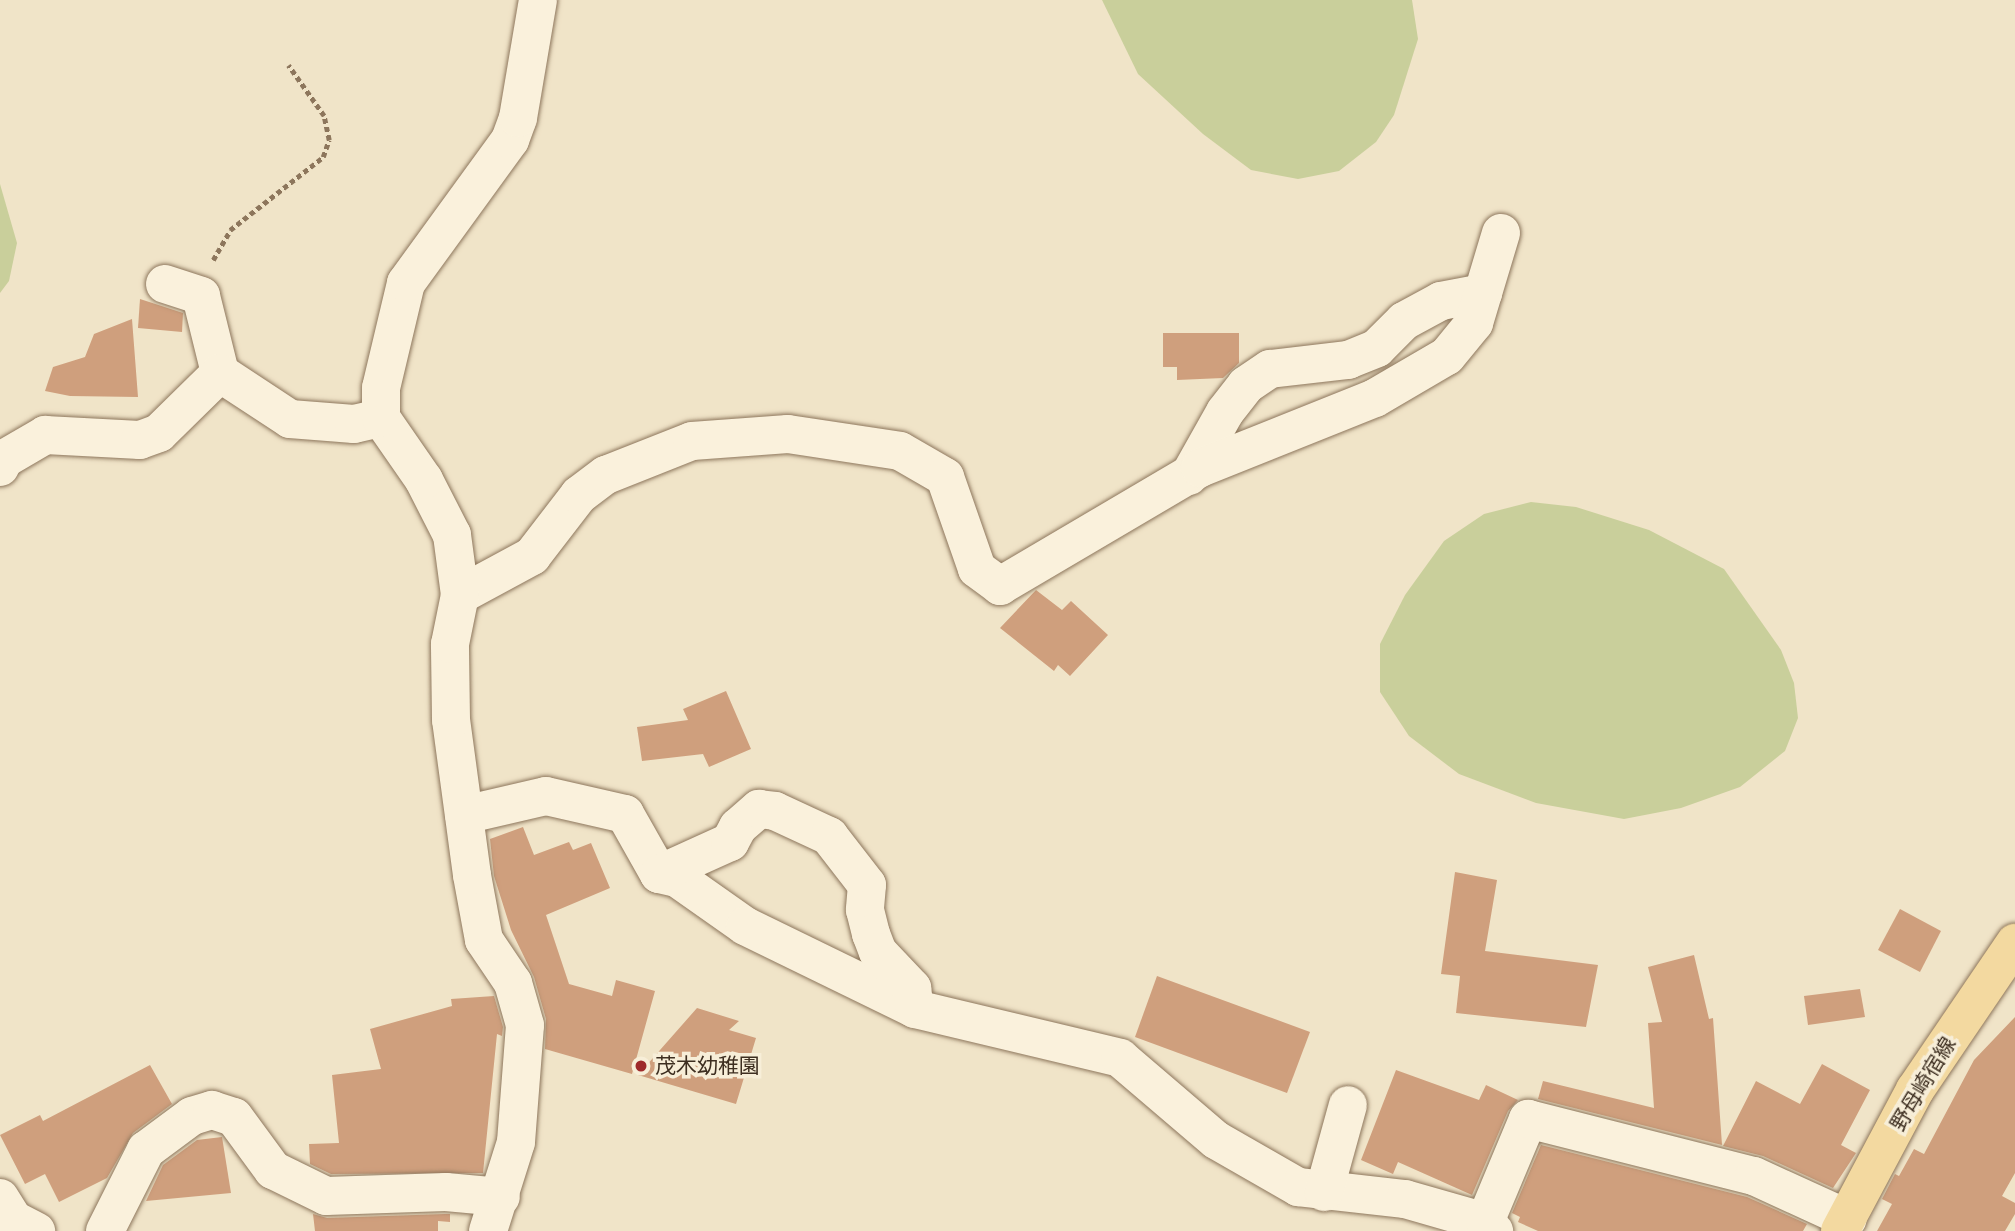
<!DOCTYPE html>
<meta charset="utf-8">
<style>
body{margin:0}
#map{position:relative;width:2015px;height:1231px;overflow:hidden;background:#f0e4c8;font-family:Lora,"Noto Sans JP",serif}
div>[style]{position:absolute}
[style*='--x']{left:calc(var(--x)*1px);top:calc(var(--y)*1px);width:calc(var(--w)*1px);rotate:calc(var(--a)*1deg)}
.green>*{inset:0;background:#c9cf9b}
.building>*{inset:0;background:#cf9f7d}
.path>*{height:4.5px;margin-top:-2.25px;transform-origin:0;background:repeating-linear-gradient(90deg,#8d765c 0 5px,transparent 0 8.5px)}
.roads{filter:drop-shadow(0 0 2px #8d765c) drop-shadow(0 0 2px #8d765c)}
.minor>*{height:38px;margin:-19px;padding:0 19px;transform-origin:19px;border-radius:19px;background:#faf1dc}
.major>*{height:38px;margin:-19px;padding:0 19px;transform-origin:19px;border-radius:19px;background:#f3d9a0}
.dots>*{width:19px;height:19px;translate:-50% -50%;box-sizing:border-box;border:4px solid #f7eed8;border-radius:50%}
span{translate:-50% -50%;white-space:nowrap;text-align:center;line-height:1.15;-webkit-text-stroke:7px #f7eed8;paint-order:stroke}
.poi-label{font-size:21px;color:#3d2e20}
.left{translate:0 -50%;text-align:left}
.street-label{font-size:21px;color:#3d2e20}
</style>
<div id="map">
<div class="green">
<div style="clip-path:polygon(1102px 0,1412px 0,1418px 39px,1394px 115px,1376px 142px,1339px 171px,1298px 179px,1251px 170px,1203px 134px,1138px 74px)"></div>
<div style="clip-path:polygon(0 184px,17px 243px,9px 281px,0 293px)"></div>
<div style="clip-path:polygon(1531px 502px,1576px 507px,1649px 530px,1724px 569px,1781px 650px,1794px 683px,1798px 718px,1785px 751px,1740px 787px,1681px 808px,1624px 819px,1536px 803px,1459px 774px,1409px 736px,1380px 692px,1380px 644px,1405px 595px,1444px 541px,1484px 514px)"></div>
</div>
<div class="building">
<div style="clip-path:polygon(140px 299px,183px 313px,182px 332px,138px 328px)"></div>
<div style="clip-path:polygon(132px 319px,138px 397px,70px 396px,45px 391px,53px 367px,85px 357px,94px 334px)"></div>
<div style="clip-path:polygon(1163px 333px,1239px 333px,1239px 363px,1223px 378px,1177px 380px,1177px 367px,1163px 367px)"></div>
<div style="clip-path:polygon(1036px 590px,1062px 610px,1071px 601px,1108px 635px,1070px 676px,1058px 665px,1054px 671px,1000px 628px)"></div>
<div style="clip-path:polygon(726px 691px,751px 749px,709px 767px,703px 754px,642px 761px,637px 727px,688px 720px,683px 709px)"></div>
<div style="clip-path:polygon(523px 827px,534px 855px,569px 842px,573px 850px,591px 843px,610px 888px,546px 915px,569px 984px,612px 996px,616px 980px,655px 991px,632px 1074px,545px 1049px,546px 1019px,534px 977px,511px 930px,494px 876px,490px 839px)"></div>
<div style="clip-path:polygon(1455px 872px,1497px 880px,1485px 951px,1598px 965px,1586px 1027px,1456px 1013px,1460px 976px,1441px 974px)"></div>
<div style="clip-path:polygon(1900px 909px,1941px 931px,1920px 972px,1878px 950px)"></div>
<div style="clip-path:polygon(1694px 955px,1709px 1019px,1713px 1018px,1722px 1145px,1538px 1099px,1543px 1081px,1654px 1108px,1648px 1023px,1662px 1022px,1648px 967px)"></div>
<div style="clip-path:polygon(1157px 976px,1310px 1032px,1287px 1093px,1135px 1037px)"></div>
<div style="clip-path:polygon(1860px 989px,1865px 1017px,1808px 1025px,1804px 996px)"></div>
<div style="clip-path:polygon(494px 996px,503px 1027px,502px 1036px,497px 1034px,483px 1173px,331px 1174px,310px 1164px,309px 1144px,339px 1143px,332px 1075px,381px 1069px,370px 1029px,452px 1006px,451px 999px)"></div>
<div style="clip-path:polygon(697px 1008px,739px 1021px,729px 1030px,756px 1038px,736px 1104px,638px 1075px)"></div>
<div style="clip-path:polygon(2015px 1017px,2015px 1173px,2002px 1196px,2015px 1203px,2015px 1214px,2005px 1231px,1877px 1231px,1892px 1204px,1882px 1199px,1895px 1174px,1899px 1176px,1914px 1149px,1924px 1154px,1974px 1060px)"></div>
<div style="clip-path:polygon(1822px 1064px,1870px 1090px,1841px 1145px,1856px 1153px,1833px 1188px,1763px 1156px,1723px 1146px,1756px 1081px,1800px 1104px)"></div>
<div style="clip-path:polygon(150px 1065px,172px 1104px,133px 1133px,107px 1178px,59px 1202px,45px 1174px,25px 1184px,0 1135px,40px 1115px,43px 1121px)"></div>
<div style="clip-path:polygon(1396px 1070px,1479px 1100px,1486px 1085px,1518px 1100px,1508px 1111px,1472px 1195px,1398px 1162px,1393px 1174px,1361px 1160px)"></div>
<div style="clip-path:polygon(222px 1137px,231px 1193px,146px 1201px,163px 1165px,197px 1140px)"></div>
<div style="clip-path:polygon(1541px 1145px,1747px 1197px,1807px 1224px,1803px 1231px,1538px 1231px,1518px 1222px,1520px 1217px,1512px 1213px)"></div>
<div style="clip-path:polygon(313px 1214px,327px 1218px,445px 1214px,450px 1214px,450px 1222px,438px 1221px,438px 1231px,315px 1231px)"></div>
</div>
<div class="path">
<div style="--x:213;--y:260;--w:34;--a:-60"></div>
<div style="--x:230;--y:230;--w:118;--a:-38.1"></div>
<div style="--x:323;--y:157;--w:18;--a:-71"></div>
<div style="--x:329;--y:140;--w:25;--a:-102"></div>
<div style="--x:324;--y:116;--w:62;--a:-125.2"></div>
</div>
<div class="roads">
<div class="minor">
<div style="--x:165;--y:284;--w:38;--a:18"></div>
<div style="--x:201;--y:296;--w:79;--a:76.1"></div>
<div style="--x:0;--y:467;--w:9;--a:-63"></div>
<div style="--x:4;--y:459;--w:48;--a:-30.3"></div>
<div style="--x:45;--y:435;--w:95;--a:3"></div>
<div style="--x:140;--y:440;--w:20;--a:-20"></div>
<div style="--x:159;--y:433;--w:86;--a:-44.5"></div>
<div style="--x:220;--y:373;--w:84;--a:33.3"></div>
<div style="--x:290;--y:419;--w:64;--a:4.5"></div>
<div style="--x:354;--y:424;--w:28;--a:-13"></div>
<div style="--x:1189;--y:476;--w:73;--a:-60.6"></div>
<div style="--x:1225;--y:412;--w:34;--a:-52"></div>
<div style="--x:1246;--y:385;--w:29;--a:-34"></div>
<div style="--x:1270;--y:369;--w:79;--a:-6.6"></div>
<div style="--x:1348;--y:360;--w:31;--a:-22"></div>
<div style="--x:1377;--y:348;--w:38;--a:-45"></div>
<div style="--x:1404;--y:321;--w:42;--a:-28.4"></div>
<div style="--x:1441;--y:301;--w:43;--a:-10.8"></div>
<div style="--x:460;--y:595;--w:82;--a:-28.4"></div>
<div style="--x:532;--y:556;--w:77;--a:-52.4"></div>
<div style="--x:579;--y:495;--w:34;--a:-37"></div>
<div style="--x:606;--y:475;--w:92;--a:-21.6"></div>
<div style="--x:692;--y:441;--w:96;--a:-4.2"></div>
<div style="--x:788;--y:434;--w:113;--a:8.6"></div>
<div style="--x:900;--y:451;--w:52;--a:30"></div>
<div style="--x:945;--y:477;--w:97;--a:70.8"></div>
<div style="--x:977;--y:569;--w:29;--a:36"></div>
<div style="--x:1000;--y:586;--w:232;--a:-30.5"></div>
<div style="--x:1200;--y:468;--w:188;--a:-21.8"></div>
<div style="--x:1375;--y:398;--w:83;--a:-30.3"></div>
<div style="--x:1447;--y:356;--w:43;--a:-50.7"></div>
<div style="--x:1474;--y:323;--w:94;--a:-73.3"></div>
<div style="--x:464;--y:815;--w:84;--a:-13"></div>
<div style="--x:546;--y:796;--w:81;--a:12.8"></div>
<div style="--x:625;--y:814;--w:69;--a:60.5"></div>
<div style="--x:659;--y:874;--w:18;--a:13"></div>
<div style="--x:677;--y:878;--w:83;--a:35.2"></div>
<div style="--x:745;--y:926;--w:189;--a:26"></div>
<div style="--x:915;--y:1009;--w:211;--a:13.4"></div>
<div style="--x:1120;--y:1058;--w:126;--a:40.5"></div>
<div style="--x:1216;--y:1140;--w:95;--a:29.8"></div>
<div style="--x:1298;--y:1187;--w:108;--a:6.4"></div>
<div style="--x:1405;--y:1199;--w:83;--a:16"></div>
<div style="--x:1485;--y:1222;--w:13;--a:45"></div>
<div style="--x:659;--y:874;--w:78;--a:-24.3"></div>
<div style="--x:730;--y:842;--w:17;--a:-62"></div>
<div style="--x:738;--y:827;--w:28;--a:-41"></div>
<div style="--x:759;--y:809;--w:16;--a:7"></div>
<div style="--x:775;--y:811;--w:60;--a:24.8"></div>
<div style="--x:829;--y:836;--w:62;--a:52.2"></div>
<div style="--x:867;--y:885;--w:25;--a:95"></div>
<div style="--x:865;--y:910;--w:25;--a:76"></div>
<div style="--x:871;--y:934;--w:19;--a:69"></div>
<div style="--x:878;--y:952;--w:50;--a:46.6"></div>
<div style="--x:912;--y:988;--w:21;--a:82"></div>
<div style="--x:1324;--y:1192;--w:90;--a:-74.6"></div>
<div style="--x:0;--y:1198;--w:26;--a:58"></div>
<div style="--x:14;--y:1220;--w:25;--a:27"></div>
<div style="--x:1485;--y:1222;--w:112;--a:-67.3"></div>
<div style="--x:1528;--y:1119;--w:233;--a:14.2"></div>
<div style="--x:1754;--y:1176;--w:103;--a:24.6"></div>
<div style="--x:105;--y:1231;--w:91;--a:-63.2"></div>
<div style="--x:146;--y:1150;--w:57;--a:-36.5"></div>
<div style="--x:192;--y:1116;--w:21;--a:-17"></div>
<div style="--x:212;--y:1110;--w:23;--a:18"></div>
<div style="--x:234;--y:1117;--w:66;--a:53.7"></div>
<div style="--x:273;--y:1170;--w:59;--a:26.1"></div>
<div style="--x:326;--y:1196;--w:120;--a:-1.9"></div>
<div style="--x:446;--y:1192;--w:55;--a:5.2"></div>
<div style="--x:488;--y:1231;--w:93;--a:-72.5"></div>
<div style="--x:516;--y:1142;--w:117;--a:-85.6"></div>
<div style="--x:525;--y:1025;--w:44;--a:-105.9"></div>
<div style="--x:513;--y:983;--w:52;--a:-124"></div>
<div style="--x:484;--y:940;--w:66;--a:-100.5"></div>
<div style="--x:472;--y:875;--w:156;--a:-97.7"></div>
<div style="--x:451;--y:720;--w:76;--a:-90.8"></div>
<div style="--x:450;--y:644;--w:50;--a:-78.5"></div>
<div style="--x:460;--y:595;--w:61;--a:-97.6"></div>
<div style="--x:452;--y:535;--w:62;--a:-117"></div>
<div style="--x:424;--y:480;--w:75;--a:-124.7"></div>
<div style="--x:381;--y:418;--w:30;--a:-90"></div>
<div style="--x:381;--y:388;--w:108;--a:-76.6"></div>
<div style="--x:406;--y:283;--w:177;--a:-54"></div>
<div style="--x:510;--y:140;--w:23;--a:-70"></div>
<div style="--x:518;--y:118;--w:120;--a:-80.4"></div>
</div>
<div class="major">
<div style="--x:1840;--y:1231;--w:160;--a:-62"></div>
<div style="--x:1915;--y:1090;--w:178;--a:-55.8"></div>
</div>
</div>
<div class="dots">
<div style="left:641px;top:1066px;background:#9e2a2b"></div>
</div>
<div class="poi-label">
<span class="left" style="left:655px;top:1066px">茂木幼稚園</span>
</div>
<div class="street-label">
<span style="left:1923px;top:1084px;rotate:-59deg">野母崎宿線</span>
</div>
</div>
